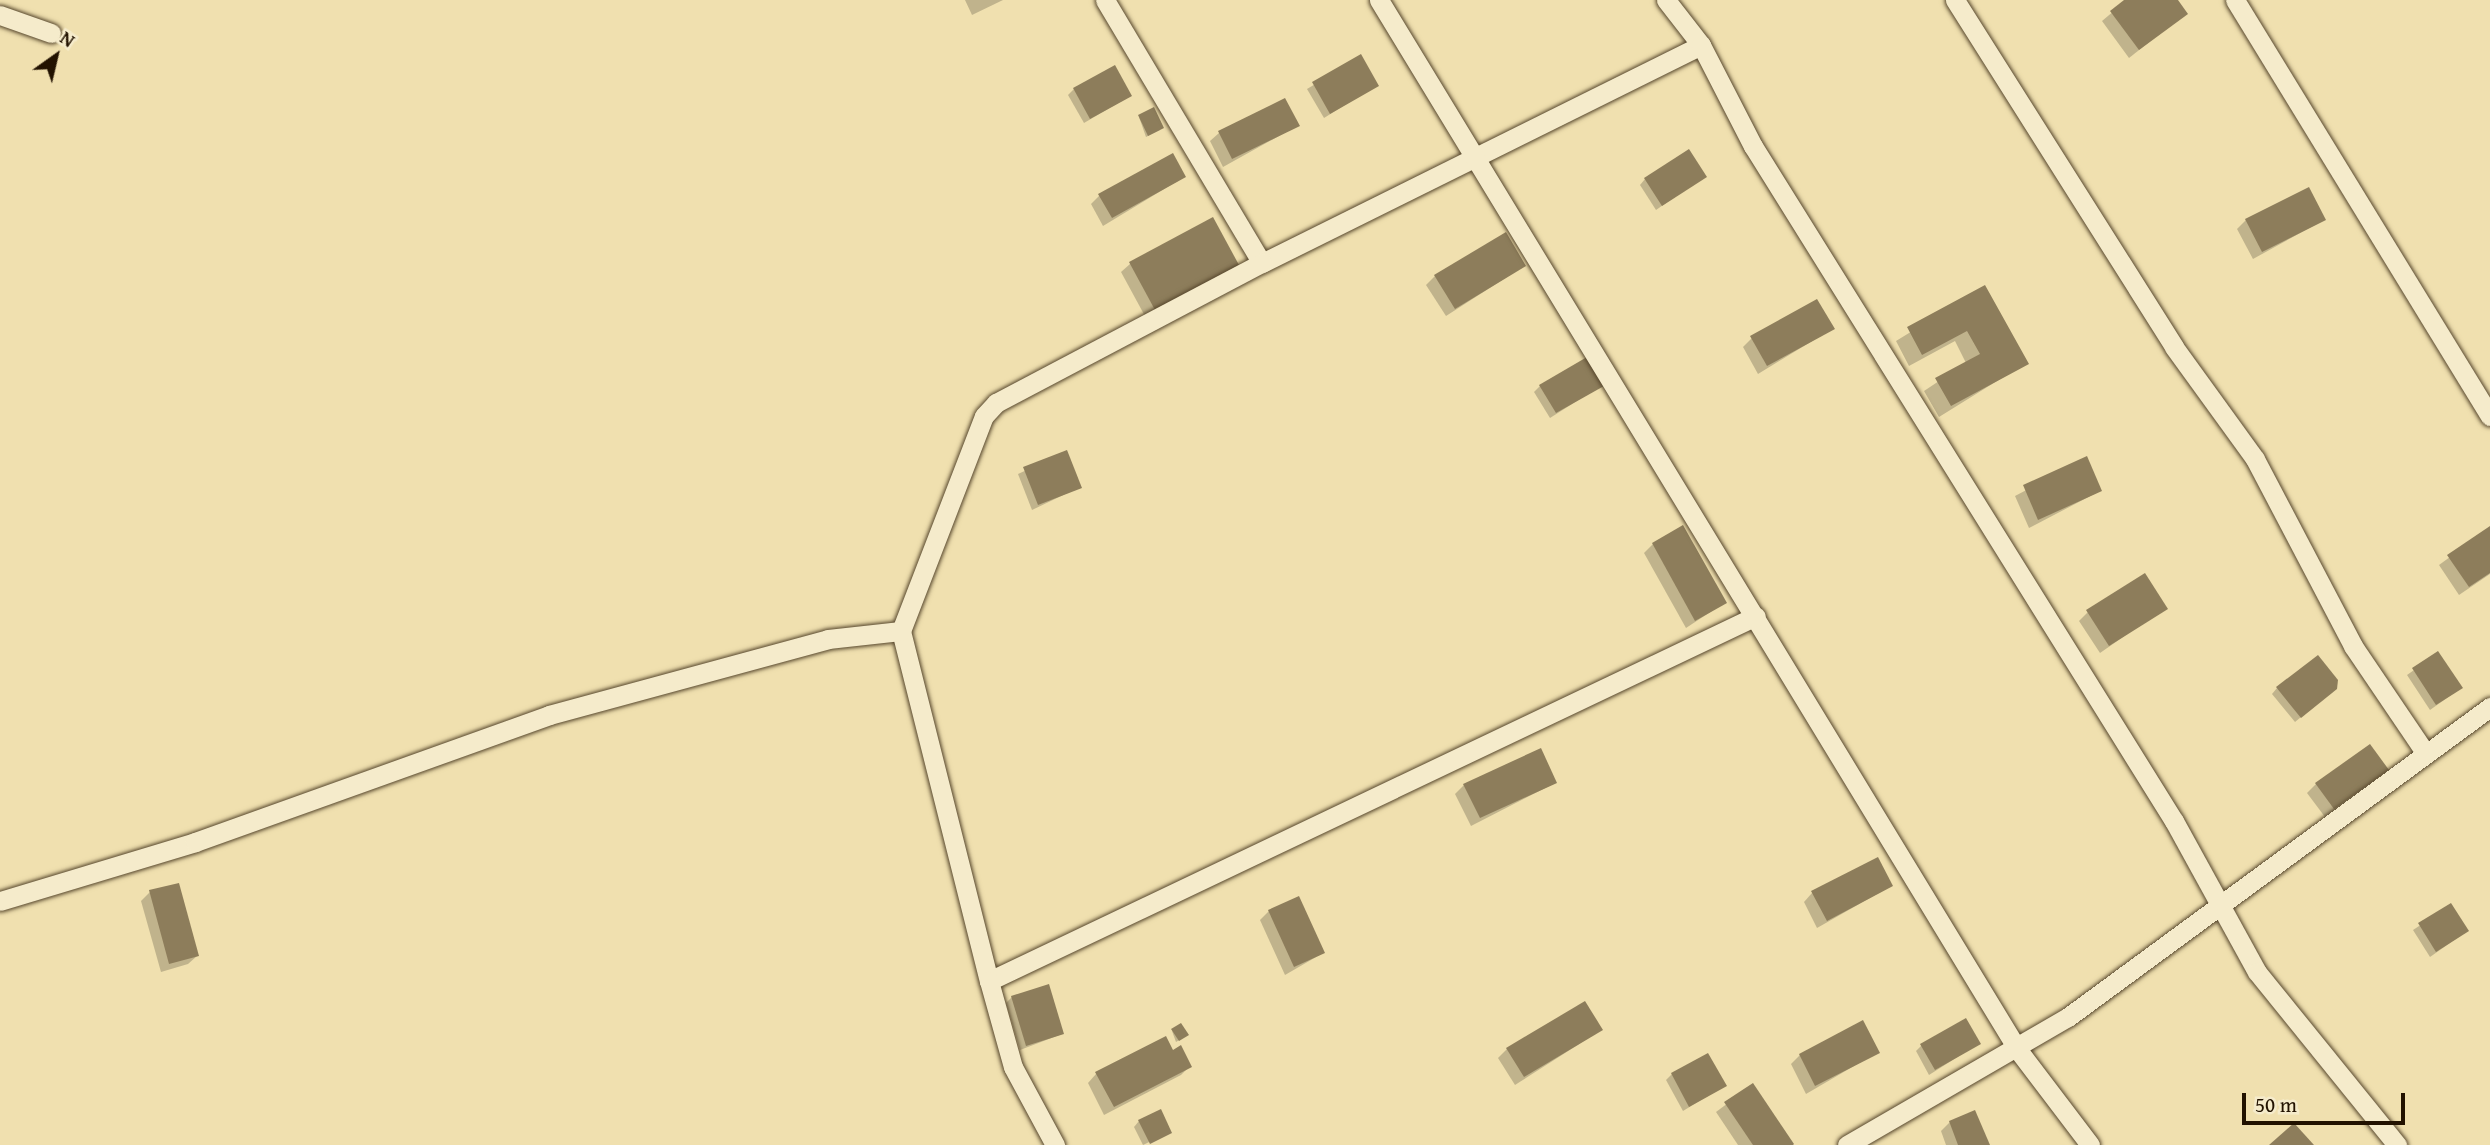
<!DOCTYPE html>
<style>
body{margin:0}
#map{position:relative;width:2490px;height:1145px;overflow:hidden;background:#f0e0af;font-family:"Gentium Book Plus",serif}
div>[style]{position:absolute}
[style*='--x']{left:calc(var(--x)*1px);top:calc(var(--y)*1px);width:calc(var(--w)*1px);rotate:calc(var(--a)*1deg)}
.shadow>*{inset:0;background:#0003}
.building>*{inset:0;background:#8d7d5b}
.roads{filter:drop-shadow(0 0 2px #56462c) drop-shadow(0 0 2px #56462c)}
.street>*{height:19px;margin:-9.5px;padding:0 9.5px;transform-origin:9.5px;border-radius:9.5px;background:#f5ebcb}
span{translate:-50% -50%;white-space:nowrap;text-align:center;line-height:1.15;-webkit-text-stroke:5px #f5ebcb;paint-order:stroke}
.north{position:absolute;left:21px;top:21px;width:70px;height:70px;-webkit-text-stroke:5px #f5ebcb;paint-order:stroke;rotate:34deg;font-size:19px;font-weight:700;line-height:28px;text-align:center;color:#221200}
.north::after{content:'';display:block;margin:auto;width:24px;height:32px;background:#221200;clip-path:polygon(50% 0,100% 100%,50% 72%,0 100%)}
.scale{position:absolute;left:2242px;top:1093px;width:163px;height:32px;box-sizing:border-box;border:4px solid #221200;border-top:0;padding-left:9px;font-size:21px;line-height:24px;white-space:nowrap;color:#221200;-webkit-text-stroke:5px #f5ebcb;paint-order:stroke}
</style>
<div id="map">
<div class="shadow">
<div style="clip-path:polygon(965px 0,1003px 0,972px 15px)"></div>
<div style="clip-path:polygon(2127px 0,2176px 0,2186px 13px,2129px 58px,2102px 21px)"></div>
<div style="clip-path:polygon(1360px 57px,1377px 85px,1324px 118px,1307px 89px)"></div>
<div style="clip-path:polygon(1074px 89px,1130px 96px,1084px 123px,1068px 95px)"></div>
<div style="clip-path:polygon(1139px 117px,1160px 130px,1146px 137px)"></div>
<div style="clip-path:polygon(1297px 126px,1223px 167px,1210px 141px,1219px 133px)"></div>
<div style="clip-path:polygon(1705px 176px,1656px 210px,1640px 185px,1645px 179px)"></div>
<div style="clip-path:polygon(1184px 177px,1103px 226px,1091px 204px,1099px 196px)"></div>
<div style="clip-path:polygon(2246px 220px,2324px 220px,2253px 259px,2237px 229px)"></div>
<div style="clip-path:polygon(1130px 264px,1237px 265px,1146px 318px,1121px 272px)"></div>
<div style="clip-path:polygon(1524px 266px,1446px 316px,1426px 285px,1435px 276px)"></div>
<div style="clip-path:polygon(1984px 287px,2026px 363px,1939px 417px,1924px 391px,1966px 363px,1955px 341px,1909px 366px,1896px 341px)"></div>
<div style="clip-path:polygon(1832px 329px,1758px 374px,1743px 347px,1752px 338px)"></div>
<div style="clip-path:polygon(1602px 385px,1550px 418px,1534px 392px,1540px 386px)"></div>
<div style="clip-path:polygon(1066px 452px,1080px 487px,1032px 510px,1018px 474px)"></div>
<div style="clip-path:polygon(2086px 459px,2100px 491px,2029px 528px,2015px 496px)"></div>
<div style="clip-path:polygon(2490px 528px,2490px 574px,2459px 595px,2439px 565px)"></div>
<div style="clip-path:polygon(1653px 544px,1724px 603px,1686px 628px,1644px 553px)"></div>
<div style="clip-path:polygon(2165px 608px,2100px 653px,2079px 621px,2088px 612px)"></div>
<div style="clip-path:polygon(2438px 653px,2461px 688px,2430px 710px,2407px 675px)"></div>
<div style="clip-path:polygon(2277px 688px,2329px 694px,2295px 722px,2272px 694px)"></div>
<div style="clip-path:polygon(2378px 779px,2325px 817px,2307px 793px,2316px 784px)"></div>
<div style="clip-path:polygon(1555px 783px,1471px 826px,1455px 794px,1464px 785px)"></div>
<div style="clip-path:polygon(1891px 886px,1817px 928px,1804px 902px,1812px 893px)"></div>
<div style="clip-path:polygon(150px 892px,197px 956px,188px 964px,161px 972px,141px 901px)"></div>
<div style="clip-path:polygon(2451px 905px,2467px 931px,2430px 957px,2413px 930px)"></div>
<div style="clip-path:polygon(1269px 911px,1323px 953px,1285px 975px,1260px 920px)"></div>
<div style="clip-path:polygon(1012px 997px,1062px 1034px,1020px 1050px,1006px 1003px)"></div>
<div style="clip-path:polygon(1601px 1030px,1515px 1085px,1498px 1058px,1507px 1049px)"></div>
<div style="clip-path:polygon(1172px 1031px,1184px 1037px,1176px 1042px)"></div>
<div style="clip-path:polygon(1978px 1044px,1929px 1075px,1916px 1051px,1921px 1046px)"></div>
<div style="clip-path:polygon(1173px 1052px,1190px 1066px,1181px 1075px,1104px 1115px,1088px 1083px,1096px 1074px)"></div>
<div style="clip-path:polygon(1878px 1052px,1806px 1094px,1791px 1064px,1800px 1055px)"></div>
<div style="clip-path:polygon(1672px 1074px,1724px 1086px,1683px 1111px,1666px 1080px)"></div>
<div style="clip-path:polygon(1752px 1085px,1791px 1145px,1738px 1145px,1716px 1112px)"></div>
<div style="clip-path:polygon(1139px 1121px,1170px 1132px,1143px 1145px,1134px 1127px)"></div>
<div style="clip-path:polygon(1950px 1122px,1988px 1145px,1946px 1145px,1941px 1131px)"></div>
</div>
<div class="building">
<div style="clip-path:polygon(2124px 0,2178px 0,2188px 14px,2139px 50px,2110px 11px)"></div>
<div style="clip-path:polygon(1361px 54px,1379px 86px,1330px 114px,1312px 82px)"></div>
<div style="clip-path:polygon(1115px 65px,1132px 96px,1090px 119px,1073px 88px)"></div>
<div style="clip-path:polygon(1285px 98px,1300px 126px,1232px 159px,1218px 131px)"></div>
<div style="clip-path:polygon(1154px 107px,1164px 128px,1148px 136px,1138px 115px)"></div>
<div style="clip-path:polygon(1689px 149px,1707px 177px,1662px 206px,1644px 178px)"></div>
<div style="clip-path:polygon(1173px 153px,1186px 177px,1112px 218px,1098px 194px)"></div>
<div style="clip-path:polygon(2309px 187px,2326px 220px,2262px 252px,2245px 219px)"></div>
<div style="clip-path:polygon(1213px 217px,1239px 265px,1155px 310px,1129px 262px)"></div>
<div style="clip-path:polygon(1506px 232px,1526px 266px,1455px 309px,1434px 275px)"></div>
<div style="clip-path:polygon(1985px 285px,2029px 364px,1951px 406px,1935px 378px,1980px 354px,1967px 331px,1922px 355px,1907px 327px)"></div>
<div style="clip-path:polygon(1817px 299px,1835px 329px,1767px 366px,1750px 336px)"></div>
<div style="clip-path:polygon(1587px 357px,1604px 386px,1556px 413px,1539px 385px)"></div>
<div style="clip-path:polygon(1067px 450px,1082px 488px,1038px 505px,1023px 467px)"></div>
<div style="clip-path:polygon(2087px 456px,2102px 491px,2038px 520px,2023px 485px)"></div>
<div style="clip-path:polygon(1683px 525px,1727px 603px,1695px 621px,1652px 543px)"></div>
<div style="clip-path:polygon(2490px 526px,2490px 573px,2469px 587px,2447px 555px)"></div>
<div style="clip-path:polygon(2145px 573px,2168px 609px,2109px 646px,2086px 610px)"></div>
<div style="clip-path:polygon(2438px 651px,2463px 688px,2436px 705px,2412px 668px)"></div>
<div style="clip-path:polygon(2318px 655px,2338px 680px,2337px 689px,2301px 718px,2276px 687px)"></div>
<div style="clip-path:polygon(2370px 744px,2389px 770px,2334px 809px,2315px 783px)"></div>
<div style="clip-path:polygon(1541px 748px,1557px 783px,1480px 818px,1463px 784px)"></div>
<div style="clip-path:polygon(1878px 857px,1893px 886px,1827px 921px,1811px 891px)"></div>
<div style="clip-path:polygon(179px 883px,199px 956px,169px 964px,149px 890px)"></div>
<div style="clip-path:polygon(1299px 896px,1325px 953px,1294px 967px,1268px 910px)"></div>
<div style="clip-path:polygon(2451px 903px,2469px 931px,2436px 952px,2418px 923px)"></div>
<div style="clip-path:polygon(1049px 984px,1064px 1034px,1026px 1046px,1011px 996px)"></div>
<div style="clip-path:polygon(1585px 1001px,1603px 1030px,1524px 1077px,1506px 1048px)"></div>
<div style="clip-path:polygon(1966px 1018px,1981px 1044px,1935px 1070px,1920px 1044px)"></div>
<div style="clip-path:polygon(1863px 1020px,1880px 1053px,1815px 1086px,1799px 1054px)"></div>
<div style="clip-path:polygon(1181px 1023px,1189px 1035px,1179px 1041px,1171px 1029px)"></div>
<div style="clip-path:polygon(1166px 1036px,1173px 1050px,1181px 1045px,1192px 1067px,1114px 1107px,1095px 1072px)"></div>
<div style="clip-path:polygon(1708px 1053px,1727px 1086px,1689px 1107px,1671px 1073px)"></div>
<div style="clip-path:polygon(1753px 1083px,1794px 1144px,1793px 1145px,1753px 1145px,1724px 1102px)"></div>
<div style="clip-path:polygon(1161px 1109px,1172px 1133px,1150px 1144px,1138px 1120px)"></div>
<div style="clip-path:polygon(1975px 1110px,1990px 1145px,1958px 1145px,1949px 1121px)"></div>
<div style="clip-path:polygon(2294px 1123px,2314px 1145px,2269px 1145px)"></div>
</div>
<div class="roads">
<div class="street">
<div style="--x:1105;--y:0;--w:306;--a:59.2"></div>
<div style="--x:1262;--y:263;--w:490;--a:-26.4"></div>
<div style="--x:1379;--y:0;--w:1229;--a:58.68"></div>
<div style="--x:2018;--y:1050;--w:119;--a:52.8"></div>
<div style="--x:1666;--y:0;--w:57;--a:52.1"></div>
<div style="--x:1701;--y:45;--w:114;--a:62.8"></div>
<div style="--x:1753;--y:146;--w:796;--a:58.05"></div>
<div style="--x:2174;--y:821;--w:172;--a:61.2"></div>
<div style="--x:2257;--y:972;--w:223;--a:51"></div>
<div style="--x:1955;--y:0;--w:410;--a:57.7"></div>
<div style="--x:2174;--y:347;--w:138;--a:54.1"></div>
<div style="--x:2255;--y:459;--w:211;--a:62.3"></div>
<div style="--x:2353;--y:646;--w:130;--a:55.9"></div>
<div style="--x:2235;--y:0;--w:488;--a:58.5"></div>
<div style="--x:0;--y:15;--w:54;--a:19.4"></div>
<div style="--x:901;--y:631;--w:361;--a:75.9"></div>
<div style="--x:989;--y:981;--w:849;--a:-25.45"></div>
<div style="--x:0;--y:901;--w:204;--a:-16.8"></div>
<div style="--x:195;--y:842;--w:376;--a:-19.7"></div>
<div style="--x:549;--y:715;--w:289;--a:-15.2"></div>
<div style="--x:828;--y:639;--w:73;--a:-6.3"></div>
<div style="--x:901;--y:631;--w:230;--a:-68.9"></div>
<div style="--x:984;--y:416;--w:18;--a:-47"></div>
<div style="--x:996;--y:403;--w:301;--a:-27.8"></div>
<div style="--x:989;--y:981;--w:89;--a:74.4"></div>
<div style="--x:1013;--y:1067;--w:89;--a:61.7"></div>
<div style="--x:1847;--y:1145;--w:255;--a:-30.1"></div>
<div style="--x:2068;--y:1017;--w:524;--a:-36.3"></div>
</div>
</div>
<div class="north">N</div>
<div class="scale">50 m</div>
</div>
